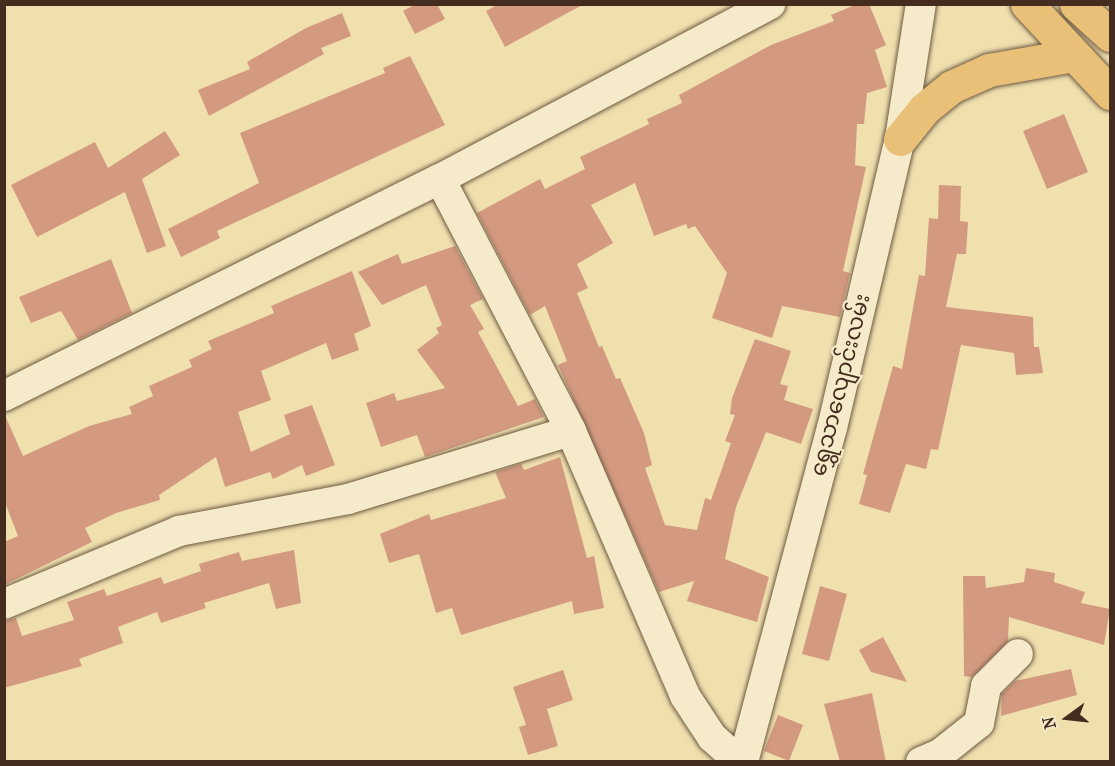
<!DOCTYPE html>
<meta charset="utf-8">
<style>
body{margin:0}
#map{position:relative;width:1115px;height:766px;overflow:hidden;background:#efe0ae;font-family:"IM FELL French Canon","Noto Sans Myanmar",serif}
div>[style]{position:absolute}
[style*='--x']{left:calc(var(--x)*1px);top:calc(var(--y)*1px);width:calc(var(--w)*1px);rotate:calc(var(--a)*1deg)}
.building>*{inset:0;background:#d49a80}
.roads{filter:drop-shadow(0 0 2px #6f5943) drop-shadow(0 0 2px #6f5943)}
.minor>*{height:30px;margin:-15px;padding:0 15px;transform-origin:15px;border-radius:15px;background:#f5ebca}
.highway>*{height:33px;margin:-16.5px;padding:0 16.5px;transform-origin:16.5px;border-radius:16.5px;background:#e8c077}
span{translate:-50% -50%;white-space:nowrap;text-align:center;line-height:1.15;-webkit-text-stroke:4.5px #f5ebca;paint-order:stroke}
.street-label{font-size:22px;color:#442c1f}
.frame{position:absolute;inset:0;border:6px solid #442c1f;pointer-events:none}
.north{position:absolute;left:1037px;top:688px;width:60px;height:60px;-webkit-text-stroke:4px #f5ebca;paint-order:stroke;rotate:255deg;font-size:16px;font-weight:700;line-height:24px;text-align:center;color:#442c1f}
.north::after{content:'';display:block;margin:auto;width:21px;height:27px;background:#442c1f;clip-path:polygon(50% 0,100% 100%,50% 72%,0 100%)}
</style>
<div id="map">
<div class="building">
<div style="clip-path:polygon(416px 4px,437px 4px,445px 19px,415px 34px,403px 11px)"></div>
<div style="clip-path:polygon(499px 4px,584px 4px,505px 47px,486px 11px)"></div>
<div style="clip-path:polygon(857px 4px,869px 4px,886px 45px,875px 50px,887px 87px,867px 93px,864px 124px,857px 124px,855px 165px,866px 167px,843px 271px,850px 273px,840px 317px,782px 306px,772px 338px,712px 318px,727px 273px,695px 226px,688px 229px,686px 224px,654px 236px,635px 183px,591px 205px,613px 243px,577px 264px,588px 288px,577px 293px,599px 347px,602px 346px,616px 379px,620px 378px,644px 433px,652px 465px,645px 468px,665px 525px,697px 530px,705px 498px,711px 500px,731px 443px,725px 441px,735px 415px,730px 414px,732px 398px,755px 339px,791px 351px,780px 384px,788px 386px,784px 400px,813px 409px,801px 444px,766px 432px,736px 507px,725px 559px,769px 577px,757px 622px,687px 601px,694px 581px,659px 592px,558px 365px,567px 361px,545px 306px,530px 315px,477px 213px,540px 179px,545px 189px,585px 169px,580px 157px,649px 124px,647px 119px,682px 103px,679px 95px,771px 45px,834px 21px,831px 15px)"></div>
<div style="clip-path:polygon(342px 13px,351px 36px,321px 48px,324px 54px,209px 116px,198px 90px,250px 69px,247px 62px,306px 28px)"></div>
<div style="clip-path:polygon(410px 56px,445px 125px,217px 231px,220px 238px,181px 257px,168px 229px,259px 183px,240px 133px,385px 73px,383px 68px)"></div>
<div style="clip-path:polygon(1064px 114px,1088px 172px,1047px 189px,1023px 131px)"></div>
<div style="clip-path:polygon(165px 131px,180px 155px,142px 179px,166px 246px,147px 253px,125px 192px,37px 237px,11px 185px,95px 142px,108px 168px)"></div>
<div style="clip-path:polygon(939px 185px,961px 186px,960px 221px,968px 222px,966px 254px,957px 254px,946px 307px,1033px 317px,1034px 347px,1039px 347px,1043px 373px,1016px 375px,1014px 353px,961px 345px,938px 450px,931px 449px,926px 469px,906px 464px,890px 513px,859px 504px,867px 475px,863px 474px,893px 366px,902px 369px,919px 275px,925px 276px,929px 218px,938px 219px)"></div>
<div style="clip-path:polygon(455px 246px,483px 299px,470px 305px,484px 329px,478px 332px,518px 406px,535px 399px,544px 417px,425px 457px,417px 435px,381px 447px,366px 403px,394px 393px,397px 401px,445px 388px,417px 350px,439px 333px,436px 328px,442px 325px,426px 285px,382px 305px,358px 272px,398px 254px,402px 264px)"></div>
<div style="clip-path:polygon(111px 259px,132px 313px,78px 340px,61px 311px,31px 323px,19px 297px)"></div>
<div style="clip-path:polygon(352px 271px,371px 326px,354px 334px,359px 350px,332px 360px,326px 343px,261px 371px,271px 400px,238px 412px,251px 452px,290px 434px,284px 415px,312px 405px,335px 465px,306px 476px,302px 465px,273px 479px,270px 472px,225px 487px,216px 457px,159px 495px,160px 500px,116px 513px,85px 528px,92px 542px,4px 585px,4px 542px,18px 536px,4px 500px,4px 413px,23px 456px,89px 426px,132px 414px,129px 407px,153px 396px,149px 386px,192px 367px,189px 360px,212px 349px,208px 341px,274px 313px,271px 306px)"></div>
<div style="clip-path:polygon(560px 457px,587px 558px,594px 556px,604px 608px,574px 614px,572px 601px,461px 635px,452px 608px,436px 613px,419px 554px,389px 563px,380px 534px,429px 514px,431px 520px,506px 498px,495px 472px,521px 464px,524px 470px)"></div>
<div style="clip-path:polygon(294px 550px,301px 603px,276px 609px,269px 583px,204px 603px,206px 608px,161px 623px,157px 612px,118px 627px,123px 643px,79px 659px,82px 666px,4px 688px,4px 621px,16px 618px,22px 636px,74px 620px,67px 602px,104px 589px,107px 596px,161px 577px,164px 584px,201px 571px,199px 564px,239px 552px,242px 561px)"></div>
<div style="clip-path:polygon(1026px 568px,1055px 573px,1054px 582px,1085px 592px,1081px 603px,1110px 609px,1104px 645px,1009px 617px,1008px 641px,972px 677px,964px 676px,963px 576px,985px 576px,986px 588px,1024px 582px)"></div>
<div style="clip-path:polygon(820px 586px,847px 594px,829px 661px,802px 654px)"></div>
<div style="clip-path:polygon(883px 637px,907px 682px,871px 672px,859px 650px)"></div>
<div style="clip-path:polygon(1071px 669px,1077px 695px,1001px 716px,1002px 694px,1015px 681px)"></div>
<div style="clip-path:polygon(563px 670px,573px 700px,547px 709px,558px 746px,528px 755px,519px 727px,526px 725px,513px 687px)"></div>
<div style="clip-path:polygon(872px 693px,886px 762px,840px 762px,824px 704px)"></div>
<div style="clip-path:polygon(778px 715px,803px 725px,789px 761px,764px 751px)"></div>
</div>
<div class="roads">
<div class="minor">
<div style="--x:440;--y:179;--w:284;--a:62.5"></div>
<div style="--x:571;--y:431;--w:288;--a:66.7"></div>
<div style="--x:685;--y:696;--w:49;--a:56.6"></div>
<div style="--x:712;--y:737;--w:38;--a:42"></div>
<div style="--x:4;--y:396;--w:487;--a:-26.5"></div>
<div style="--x:440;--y:179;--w:374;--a:-27.9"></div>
<div style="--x:4;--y:604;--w:190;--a:-22.6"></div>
<div style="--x:179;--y:531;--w:172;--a:-10.7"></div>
<div style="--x:348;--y:499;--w:233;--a:-17"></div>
<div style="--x:743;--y:762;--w:346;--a:-75.1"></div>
<div style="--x:832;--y:428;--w:297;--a:-76.8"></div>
<div style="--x:900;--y:139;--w:137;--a:-81.2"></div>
<div style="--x:921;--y:762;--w:21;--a:-23"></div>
<div style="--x:940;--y:754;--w:50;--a:-38.5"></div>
<div style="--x:979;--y:723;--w:38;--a:-79"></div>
<div style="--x:986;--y:686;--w:45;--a:-45"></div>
</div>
<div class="highway">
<div style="--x:1027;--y:4;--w:122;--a:47"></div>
<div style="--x:1076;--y:4;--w:46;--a:42.4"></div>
<div style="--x:900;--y:139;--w:38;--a:-51"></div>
<div style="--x:924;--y:109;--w:35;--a:-39"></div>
<div style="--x:951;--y:87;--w:42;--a:-24.1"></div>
<div style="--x:989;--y:70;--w:86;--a:-10"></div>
</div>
</div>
<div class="street-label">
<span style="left:841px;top:385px;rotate:-76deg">ရွှေသာလျောင်းလမ်း</span>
</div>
<div class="frame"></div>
<div class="north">N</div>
</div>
